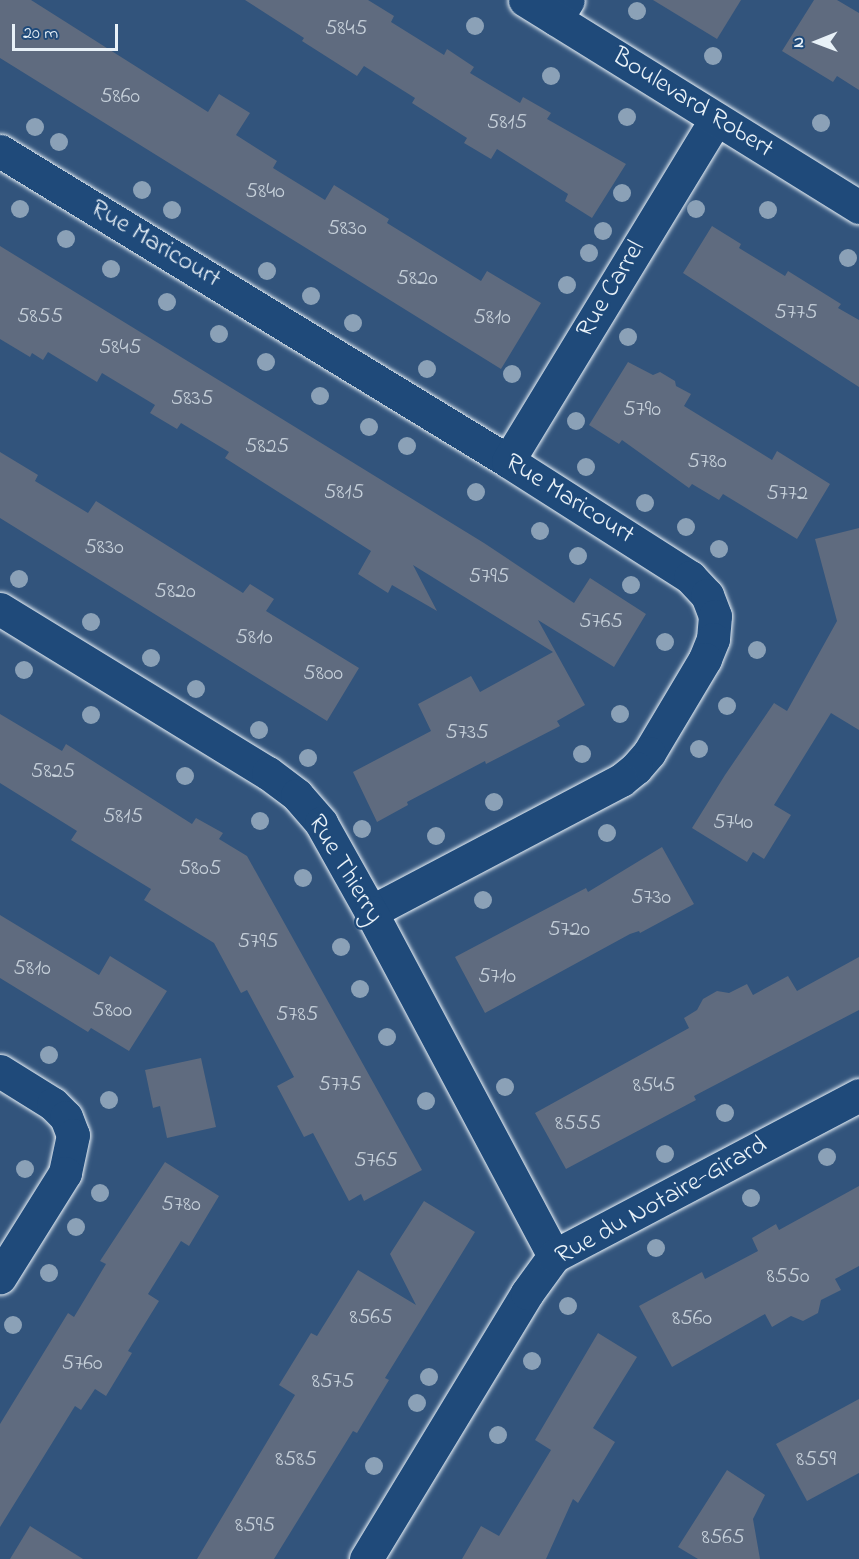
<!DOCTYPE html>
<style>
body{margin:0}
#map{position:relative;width:859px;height:1559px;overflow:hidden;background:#32547c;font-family:"Indie Flower",sans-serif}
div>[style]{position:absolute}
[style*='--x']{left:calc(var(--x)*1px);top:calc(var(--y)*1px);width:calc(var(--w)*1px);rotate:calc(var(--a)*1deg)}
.building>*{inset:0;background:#5f6b7f}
.roads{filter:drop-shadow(0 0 2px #e8f1f8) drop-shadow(0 0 2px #e8f1f8)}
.minor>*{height:33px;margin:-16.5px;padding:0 16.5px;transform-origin:16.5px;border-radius:16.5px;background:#1f4a7a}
.tertiary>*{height:33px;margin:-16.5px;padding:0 16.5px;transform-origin:16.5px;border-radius:16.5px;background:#1f4a7a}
.trees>*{width:18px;height:18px;margin:-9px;border-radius:50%;background:#8ba1b7}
span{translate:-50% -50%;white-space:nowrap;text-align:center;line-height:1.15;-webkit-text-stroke:4.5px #1f4a7a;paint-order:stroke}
.number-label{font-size:22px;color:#c6d0da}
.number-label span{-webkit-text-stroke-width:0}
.street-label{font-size:26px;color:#e8f1f8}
.north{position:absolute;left:787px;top:12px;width:60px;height:60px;-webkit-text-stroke:4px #1f4a7a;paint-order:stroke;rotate:269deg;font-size:16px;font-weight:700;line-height:24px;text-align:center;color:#e8f1f8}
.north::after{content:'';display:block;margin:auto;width:21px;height:27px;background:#e8f1f8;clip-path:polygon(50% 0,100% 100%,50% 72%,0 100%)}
.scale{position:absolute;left:12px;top:24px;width:106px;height:27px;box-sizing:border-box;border:3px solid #e8f1f8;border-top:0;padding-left:8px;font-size:18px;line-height:21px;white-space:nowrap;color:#e8f1f8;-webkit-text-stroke:4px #1f4a7a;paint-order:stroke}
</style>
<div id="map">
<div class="building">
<div style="clip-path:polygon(0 0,31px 0,208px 112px,219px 94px,250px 113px,236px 135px,277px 161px,273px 168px,325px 200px,334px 185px,389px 219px,387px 223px,481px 281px,487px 271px,541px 303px,501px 369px,0 58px)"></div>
<div style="clip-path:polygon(245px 0,368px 0,394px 16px,391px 22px,444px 55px,447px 49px,474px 67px,470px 73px,520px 103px,523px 97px,551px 113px,547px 119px,626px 164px,592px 218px,565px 201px,568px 194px,497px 149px,491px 159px,464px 143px,467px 138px,412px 103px,415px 98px,364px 66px,357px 76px,302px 41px,304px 38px)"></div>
<div style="clip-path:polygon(653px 0,741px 0,717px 39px)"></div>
<div style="clip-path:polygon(814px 0,837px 0,859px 13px,859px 90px,837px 76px,833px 82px,782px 51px)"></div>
<div style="clip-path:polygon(712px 226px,741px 244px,739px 248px,785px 276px,788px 271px,841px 304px,838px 308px,859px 320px,859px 387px,683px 273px)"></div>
<div style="clip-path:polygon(0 246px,484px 543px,574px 603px,590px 578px,646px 614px,614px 667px,538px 620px,585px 705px,557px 721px,560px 726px,486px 764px,485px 761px,407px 802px,408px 805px,377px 822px,353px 772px,431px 731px,418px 704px,471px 676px,480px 692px,553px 652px,413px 565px,437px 611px,392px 585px,388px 593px,358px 574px,371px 551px,225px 458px,229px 452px,181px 423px,177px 429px,150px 413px,155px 405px,102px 373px,97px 382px,48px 352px,43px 360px,32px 353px,30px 357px,0 339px)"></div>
<div style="clip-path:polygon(628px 362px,653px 375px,660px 372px,675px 381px,676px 386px,691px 394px,684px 406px,772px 460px,777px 451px,830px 484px,797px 539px,723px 494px,719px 500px,692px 484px,689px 488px,622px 440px,619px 444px,589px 425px)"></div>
<div style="clip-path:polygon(0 452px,38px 475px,35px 481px,88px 513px,96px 501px,243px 593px,250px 584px,274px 599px,266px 611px,359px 668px,327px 721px,0 518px)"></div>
<div style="clip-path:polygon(859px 528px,859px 730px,831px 713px,774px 805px,791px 815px,764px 859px,753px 852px,747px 862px,692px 828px,725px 775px,774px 703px,787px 711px,837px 621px,815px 539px)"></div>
<div style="clip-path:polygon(0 714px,62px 751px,66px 744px,192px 824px,196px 818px,223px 833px,219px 839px,247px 856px,422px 1170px,364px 1201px,361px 1194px,349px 1201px,313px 1133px,304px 1137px,277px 1086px,294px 1077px,247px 990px,241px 993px,214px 943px,144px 900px,151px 889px,71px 840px,77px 831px,0 783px)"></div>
<div style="clip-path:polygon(662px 847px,694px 904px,640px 933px,639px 931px,630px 934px,485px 1013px,455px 957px,586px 888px,588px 892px)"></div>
<div style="clip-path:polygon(0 915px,99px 975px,110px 956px,167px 991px,129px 1051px,91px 1028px,88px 1032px,0 978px)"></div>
<div style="clip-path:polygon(859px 957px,859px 1010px,694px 1096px,696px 1100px,566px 1169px,535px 1113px,689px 1028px,684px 1018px,697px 1010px,703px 999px,717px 991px,729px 993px,747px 984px,753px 995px,788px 976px,797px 991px)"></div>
<div style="clip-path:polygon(201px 1058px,216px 1127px,167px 1138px,160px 1106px,153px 1108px,145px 1070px)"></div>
<div style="clip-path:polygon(165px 1162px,219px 1196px,189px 1246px,181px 1241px,148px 1294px,159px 1301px,128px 1351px,132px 1353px,106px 1396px,95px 1389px,81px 1410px,75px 1406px,0 1527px,0 1424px,68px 1313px,74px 1317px,106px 1264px,100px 1261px)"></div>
<div style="clip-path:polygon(859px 1186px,859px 1266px,835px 1279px,841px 1290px,821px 1300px,818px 1313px,803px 1321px,791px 1316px,772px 1327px,765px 1314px,672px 1367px,639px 1306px,702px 1272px,705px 1279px,758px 1251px,752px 1238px,776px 1224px,779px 1230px)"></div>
<div style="clip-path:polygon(424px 1201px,475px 1232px,385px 1378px,389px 1380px,357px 1433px,353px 1431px,274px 1559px,197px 1559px,295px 1395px,279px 1385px,311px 1333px,317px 1336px,358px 1270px,416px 1305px,390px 1254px)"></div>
<div style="clip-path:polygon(598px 1333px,637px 1357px,593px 1428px,615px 1442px,578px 1503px,573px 1499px,546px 1559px,462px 1559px,481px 1526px,499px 1536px,551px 1450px,535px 1440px)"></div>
<div style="clip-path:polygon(859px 1399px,859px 1473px,807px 1501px,776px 1444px)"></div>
<div style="clip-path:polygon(727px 1470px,765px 1495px,753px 1519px,760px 1559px,698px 1559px,678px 1547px)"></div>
<div style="clip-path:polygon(30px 1526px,83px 1559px,10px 1559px)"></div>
</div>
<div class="roads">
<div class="minor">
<div style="--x:556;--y:19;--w:22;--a:-58"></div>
<div style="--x:0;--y:151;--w:595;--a:31.39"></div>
<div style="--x:508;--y:461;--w:216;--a:32.5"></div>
<div style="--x:690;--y:577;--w:25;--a:47"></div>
<div style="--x:707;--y:595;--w:22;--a:69"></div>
<div style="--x:715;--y:616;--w:23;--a:95"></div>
<div style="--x:713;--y:639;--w:22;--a:112"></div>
<div style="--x:705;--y:659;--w:109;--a:120.8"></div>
<div style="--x:649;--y:753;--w:20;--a:131"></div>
<div style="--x:636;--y:768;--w:19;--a:141"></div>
<div style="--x:621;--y:780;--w:283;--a:152.2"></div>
<div style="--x:508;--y:461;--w:399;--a:-58.7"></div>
<div style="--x:0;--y:609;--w:314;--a:31.5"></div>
<div style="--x:268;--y:773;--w:36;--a:37"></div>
<div style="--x:297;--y:795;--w:37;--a:49"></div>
<div style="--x:321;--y:823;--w:102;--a:60.7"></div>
<div style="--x:371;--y:912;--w:390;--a:62"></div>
<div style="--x:0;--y:1071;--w:62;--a:31.9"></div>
<div style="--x:53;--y:1104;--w:18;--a:45"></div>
<div style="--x:66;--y:1117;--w:19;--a:69"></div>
<div style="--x:73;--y:1135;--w:39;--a:102"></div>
<div style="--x:65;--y:1173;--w:123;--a:122"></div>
<div style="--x:366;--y:1559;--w:311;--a:-58.8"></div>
<div style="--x:527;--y:1293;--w:46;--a:-53.9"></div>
<div style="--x:554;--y:1256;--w:345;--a:-27.8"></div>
</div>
<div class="tertiary">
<div style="--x:525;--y:0;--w:393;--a:31.8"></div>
</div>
</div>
<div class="trees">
<div style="left:637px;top:11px"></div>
<div style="left:475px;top:26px"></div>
<div style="left:713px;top:56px"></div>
<div style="left:551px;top:76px"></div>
<div style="left:627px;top:117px"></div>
<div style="left:821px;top:123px"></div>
<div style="left:35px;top:127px"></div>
<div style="left:59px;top:142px"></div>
<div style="left:142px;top:190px"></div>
<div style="left:622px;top:193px"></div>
<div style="left:20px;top:209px"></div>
<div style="left:696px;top:209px"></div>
<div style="left:172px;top:210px"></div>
<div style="left:768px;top:210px"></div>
<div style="left:603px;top:231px"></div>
<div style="left:66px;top:239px"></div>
<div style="left:589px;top:253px"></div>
<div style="left:848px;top:258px"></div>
<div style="left:111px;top:269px"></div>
<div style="left:267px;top:271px"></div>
<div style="left:567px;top:285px"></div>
<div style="left:311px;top:296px"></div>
<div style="left:167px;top:302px"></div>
<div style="left:353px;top:323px"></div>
<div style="left:219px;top:334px"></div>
<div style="left:628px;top:337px"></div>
<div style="left:266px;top:362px"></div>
<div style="left:427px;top:369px"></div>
<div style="left:512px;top:374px"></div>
<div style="left:320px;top:396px"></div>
<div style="left:576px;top:421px"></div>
<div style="left:369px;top:427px"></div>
<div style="left:407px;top:446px"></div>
<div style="left:586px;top:467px"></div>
<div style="left:476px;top:492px"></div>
<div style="left:645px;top:503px"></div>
<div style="left:686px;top:527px"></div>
<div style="left:540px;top:531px"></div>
<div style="left:719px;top:549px"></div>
<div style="left:578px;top:556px"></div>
<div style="left:19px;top:579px"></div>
<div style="left:631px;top:585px"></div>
<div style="left:91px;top:622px"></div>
<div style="left:665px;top:642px"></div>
<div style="left:757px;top:650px"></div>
<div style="left:151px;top:658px"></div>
<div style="left:24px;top:670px"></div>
<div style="left:196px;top:689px"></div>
<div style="left:727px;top:706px"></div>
<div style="left:620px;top:714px"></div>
<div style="left:91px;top:715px"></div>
<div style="left:259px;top:730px"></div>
<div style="left:699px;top:749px"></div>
<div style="left:582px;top:754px"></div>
<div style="left:308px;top:758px"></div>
<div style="left:185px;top:776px"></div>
<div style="left:494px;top:802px"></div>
<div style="left:260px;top:821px"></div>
<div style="left:362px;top:829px"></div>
<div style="left:607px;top:833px"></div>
<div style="left:436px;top:836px"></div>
<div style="left:303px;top:878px"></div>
<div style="left:483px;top:900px"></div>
<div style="left:341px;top:947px"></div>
<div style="left:360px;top:989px"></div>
<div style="left:387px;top:1037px"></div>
<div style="left:49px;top:1055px"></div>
<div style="left:505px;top:1087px"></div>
<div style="left:109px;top:1100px"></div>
<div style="left:426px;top:1101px"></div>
<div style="left:725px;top:1113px"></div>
<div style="left:665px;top:1154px"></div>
<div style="left:827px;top:1157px"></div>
<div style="left:25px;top:1169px"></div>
<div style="left:100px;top:1193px"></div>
<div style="left:751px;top:1198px"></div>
<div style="left:76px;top:1227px"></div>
<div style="left:656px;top:1248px"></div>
<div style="left:49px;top:1273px"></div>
<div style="left:568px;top:1306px"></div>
<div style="left:13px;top:1325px"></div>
<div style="left:532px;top:1361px"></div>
<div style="left:429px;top:1377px"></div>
<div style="left:417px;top:1403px"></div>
<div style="left:498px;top:1435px"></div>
<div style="left:374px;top:1466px"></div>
</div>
<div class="number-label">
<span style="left:346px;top:30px">5845</span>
<span style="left:120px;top:98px">5860</span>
<span style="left:507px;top:124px">5815</span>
<span style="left:265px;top:193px">5840</span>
<span style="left:347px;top:230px">5830</span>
<span style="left:417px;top:280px">5820</span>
<span style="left:796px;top:314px">5775</span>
<span style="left:40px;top:318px">5855</span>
<span style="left:492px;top:319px">5810</span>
<span style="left:120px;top:349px">5845</span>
<span style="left:192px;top:400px">5835</span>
<span style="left:642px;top:411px">5790</span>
<span style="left:267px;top:448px">5825</span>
<span style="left:707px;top:463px">5780</span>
<span style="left:344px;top:494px">5815</span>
<span style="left:787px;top:495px">5772</span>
<span style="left:104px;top:549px">5830</span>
<span style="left:489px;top:578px">5795</span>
<span style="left:175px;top:593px">5820</span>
<span style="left:601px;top:623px">5765</span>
<span style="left:254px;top:639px">5810</span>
<span style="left:323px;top:675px">5800</span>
<span style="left:467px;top:734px">5735</span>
<span style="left:53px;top:773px">5825</span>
<span style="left:123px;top:818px">5815</span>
<span style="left:733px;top:824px">5740</span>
<span style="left:200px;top:870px">5805</span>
<span style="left:651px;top:899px">5730</span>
<span style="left:569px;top:931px">5720</span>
<span style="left:258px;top:943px">5795</span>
<span style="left:32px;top:970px">5810</span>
<span style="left:497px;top:978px">5710</span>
<span style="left:112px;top:1012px">5800</span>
<span style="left:297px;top:1016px">5785</span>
<span style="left:340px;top:1086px">5775</span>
<span style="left:654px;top:1087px">8545</span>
<span style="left:578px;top:1125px">8555</span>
<span style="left:376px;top:1162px">5765</span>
<span style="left:181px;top:1206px">5780</span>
<span style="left:788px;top:1278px">8550</span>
<span style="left:371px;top:1319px">8565</span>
<span style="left:692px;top:1320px">8560</span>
<span style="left:82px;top:1365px">5760</span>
<span style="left:333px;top:1383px">8575</span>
<span style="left:296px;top:1461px">8585</span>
<span style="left:816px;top:1461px">8559</span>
<span style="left:255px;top:1527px">8595</span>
<span style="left:723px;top:1539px">8565</span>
</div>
<div class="street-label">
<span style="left:692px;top:104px;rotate:32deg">Boulevard Robert</span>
<span style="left:155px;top:245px;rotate:31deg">Rue Maricourt</span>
<span style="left:612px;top:290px;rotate:-59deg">Rue Carrel</span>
<span style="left:569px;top:500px;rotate:32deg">Rue Maricourt</span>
<span style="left:344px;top:870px;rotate:59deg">Rue Thierry</span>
<span style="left:662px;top:1202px;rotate:-29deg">Rue du Notaire-Girard</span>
</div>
<div class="north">N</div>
<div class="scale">20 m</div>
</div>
